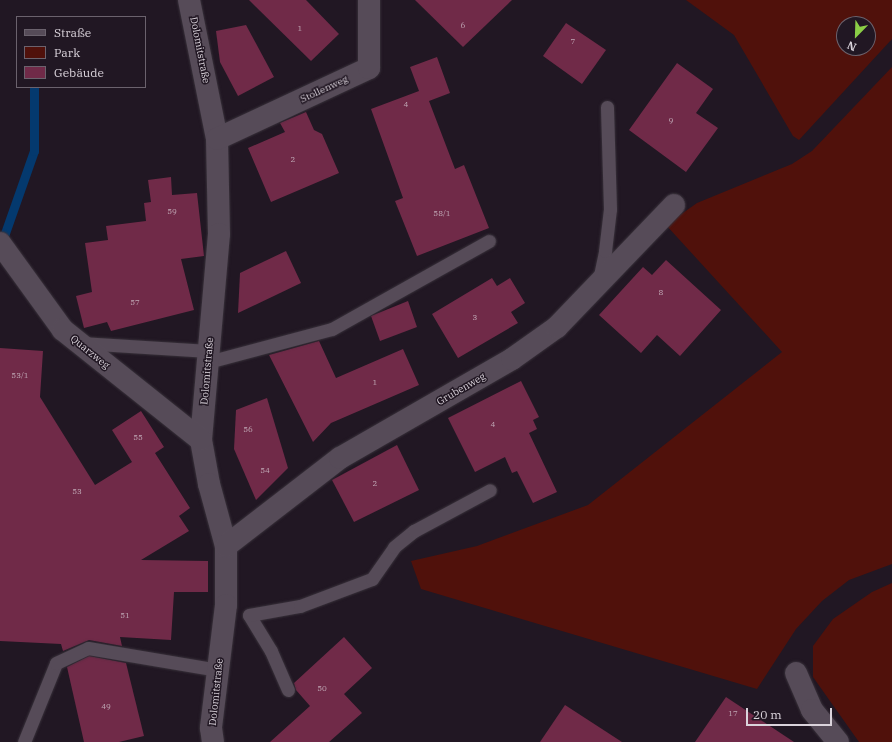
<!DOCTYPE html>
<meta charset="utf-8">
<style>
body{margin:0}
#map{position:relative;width:892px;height:742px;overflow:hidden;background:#211723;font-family:"IBM Plex Serif",serif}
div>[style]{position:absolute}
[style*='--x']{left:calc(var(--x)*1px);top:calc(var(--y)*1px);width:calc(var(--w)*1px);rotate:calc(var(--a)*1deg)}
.green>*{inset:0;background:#50110b}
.stream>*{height:9px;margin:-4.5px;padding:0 4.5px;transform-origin:4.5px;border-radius:4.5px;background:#04396e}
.building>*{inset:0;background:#702a48}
.roads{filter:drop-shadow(0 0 1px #38313a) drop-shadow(0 0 1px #38313a)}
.service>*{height:13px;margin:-6.5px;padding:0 6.5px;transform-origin:6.5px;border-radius:6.5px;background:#564b58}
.minor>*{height:22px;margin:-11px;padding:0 11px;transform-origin:11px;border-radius:11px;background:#564b58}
span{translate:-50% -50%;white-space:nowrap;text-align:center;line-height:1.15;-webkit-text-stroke:3px #211723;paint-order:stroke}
.number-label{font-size:8px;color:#c0a9b6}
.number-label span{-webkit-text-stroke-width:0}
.street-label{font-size:10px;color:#dad3db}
.legend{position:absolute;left:16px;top:16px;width:130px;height:72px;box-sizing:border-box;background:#211723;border:1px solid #6b626d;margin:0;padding:5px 7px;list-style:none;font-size:12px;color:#dad3db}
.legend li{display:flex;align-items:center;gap:8px;height:20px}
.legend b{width:20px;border:1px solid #6b626d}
.north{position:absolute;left:836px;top:16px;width:40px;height:40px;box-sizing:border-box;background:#211723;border:1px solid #6b626d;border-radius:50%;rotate:203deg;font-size:11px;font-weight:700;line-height:16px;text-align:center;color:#dad3db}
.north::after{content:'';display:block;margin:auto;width:14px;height:18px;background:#8bce46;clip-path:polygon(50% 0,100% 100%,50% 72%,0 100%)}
.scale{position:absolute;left:746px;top:708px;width:86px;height:18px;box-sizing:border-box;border:2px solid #dad3db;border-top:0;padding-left:5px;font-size:12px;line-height:14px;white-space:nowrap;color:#dad3db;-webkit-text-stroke:3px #211723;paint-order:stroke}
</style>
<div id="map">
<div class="green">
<div style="clip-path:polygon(evenodd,686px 0,892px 0,892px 39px,799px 140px,793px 136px,734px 35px,686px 0,844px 24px,868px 24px,868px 48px,844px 48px,844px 24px)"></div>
<div style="clip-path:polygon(892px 67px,892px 564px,849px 580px,822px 601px,796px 629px,757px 689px,421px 589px,411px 561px,477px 546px,588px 505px,782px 352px,666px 225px,697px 203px,792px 164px,812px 151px)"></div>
<div style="clip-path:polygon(892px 583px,892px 742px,859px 742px,813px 677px,813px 646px,833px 619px,872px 592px)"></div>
</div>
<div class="stream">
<div style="--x:4;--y:236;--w:90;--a:-70.6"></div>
<div style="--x:34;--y:151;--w:64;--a:-90"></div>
</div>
<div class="building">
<div style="clip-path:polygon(249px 0,306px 0,339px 34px,311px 61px)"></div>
<div style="clip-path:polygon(415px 0,512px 0,463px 47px)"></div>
<div style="clip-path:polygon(566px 23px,606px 50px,582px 84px,543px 56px)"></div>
<div style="clip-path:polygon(246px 25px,274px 77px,238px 96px,220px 62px,216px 31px)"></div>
<div style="clip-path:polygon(437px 57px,450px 93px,429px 101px,455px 169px,464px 165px,489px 228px,417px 256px,395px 201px,403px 198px,371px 109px,419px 91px,410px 67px)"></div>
<div style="clip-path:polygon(677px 63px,713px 89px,696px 113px,718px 128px,686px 172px,629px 130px)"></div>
<div style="clip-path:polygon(306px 112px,314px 130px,322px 134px,339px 173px,271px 202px,248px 148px,285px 132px,280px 123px)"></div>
<div style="clip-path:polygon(171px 177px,172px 195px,197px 193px,204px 256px,181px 259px,194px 310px,111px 331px,107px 322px,84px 328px,76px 296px,92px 292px,85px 243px,108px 240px,106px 226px,146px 221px,144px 203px,151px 202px,148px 180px)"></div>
<div style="clip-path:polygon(286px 251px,301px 283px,238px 313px,240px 273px)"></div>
<div style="clip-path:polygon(666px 260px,721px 310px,680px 356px,657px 335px,641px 353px,599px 315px,643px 267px,652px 275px)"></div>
<div style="clip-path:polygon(492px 278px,497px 286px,510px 278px,525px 303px,511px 312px,518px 323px,458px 358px,432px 314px)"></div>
<div style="clip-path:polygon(408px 301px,417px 327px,380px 341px,371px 316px)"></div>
<div style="clip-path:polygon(319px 341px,336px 378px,403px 349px,419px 385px,331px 423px,313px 442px,269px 355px)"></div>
<div style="clip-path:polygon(0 348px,43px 351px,40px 397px,95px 485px,132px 462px,112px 430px,141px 411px,164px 447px,155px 453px,190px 508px,179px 516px,189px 531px,141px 560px,208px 561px,208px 592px,174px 592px,171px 640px,120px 637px,122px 646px,89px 640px,63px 651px,61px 644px,0 641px)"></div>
<div style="clip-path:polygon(521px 381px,539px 417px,533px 420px,537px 429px,529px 433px,557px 492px,533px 503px,517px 471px,512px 473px,505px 457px,475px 472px,448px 418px)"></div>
<div style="clip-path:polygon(267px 398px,288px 468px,256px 500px,234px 449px,236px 410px)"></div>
<div style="clip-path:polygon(397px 445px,419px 490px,354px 522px,332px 480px)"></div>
<div style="clip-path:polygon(344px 637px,372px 668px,344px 694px,362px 713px,329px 742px,270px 742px,310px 706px,296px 690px,294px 683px)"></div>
<div style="clip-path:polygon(89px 656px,126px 663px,144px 736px,119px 742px,84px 742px,67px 667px)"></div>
<div style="clip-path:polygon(726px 697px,794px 742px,695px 742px)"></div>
<div style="clip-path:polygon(565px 705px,622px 742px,540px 742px)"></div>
</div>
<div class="roads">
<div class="service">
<div style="--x:599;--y:280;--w:30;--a:-78"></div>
<div style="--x:605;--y:251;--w:42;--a:-83.2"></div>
<div style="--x:610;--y:209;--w:102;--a:-91.7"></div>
<div style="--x:81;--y:343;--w:128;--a:3.6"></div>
<div style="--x:208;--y:362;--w:128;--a:-14.9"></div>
<div style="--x:332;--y:329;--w:180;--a:-29.3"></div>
<div style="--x:288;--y:690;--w:43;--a:-113.6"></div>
<div style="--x:271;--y:651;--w:42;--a:-121.4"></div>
<div style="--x:249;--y:615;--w:52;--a:-10"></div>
<div style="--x:300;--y:606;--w:77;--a:-20.6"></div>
<div style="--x:372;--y:579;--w:39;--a:-55"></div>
<div style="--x:394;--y:547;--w:26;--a:-39"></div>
<div style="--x:414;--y:531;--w:86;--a:-28.3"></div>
<div style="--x:24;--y:742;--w:85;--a:-67.9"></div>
<div style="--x:56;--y:663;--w:35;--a:-25"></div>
<div style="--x:88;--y:648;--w:132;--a:9.6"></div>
</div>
<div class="minor">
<div style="--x:189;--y:0;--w:142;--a:78.6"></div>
<div style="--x:217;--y:139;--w:95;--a:88.8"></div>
<div style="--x:219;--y:234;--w:207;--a:95"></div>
<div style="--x:201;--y:440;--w:45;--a:79.7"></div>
<div style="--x:209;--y:484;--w:64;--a:74.7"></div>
<div style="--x:226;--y:546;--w:59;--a:90"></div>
<div style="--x:226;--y:605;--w:124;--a:97"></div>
<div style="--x:211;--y:728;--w:14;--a:82"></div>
<div style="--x:217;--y:139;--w:168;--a:-25"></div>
<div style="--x:369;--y:68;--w:68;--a:-90"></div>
<div style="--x:0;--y:243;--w:107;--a:54.1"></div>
<div style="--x:63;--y:330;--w:176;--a:38.6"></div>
<div style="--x:226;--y:546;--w:144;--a:-37.7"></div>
<div style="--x:340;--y:458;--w:198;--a:-29.9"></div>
<div style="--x:512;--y:359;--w:55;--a:-35.4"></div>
<div style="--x:557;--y:327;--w:169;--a:-46.2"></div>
<div style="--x:796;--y:673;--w:40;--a:66.6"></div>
<div style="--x:812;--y:710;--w:41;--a:50.9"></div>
</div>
</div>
<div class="number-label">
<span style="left:463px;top:26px">6</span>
<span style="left:300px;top:29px">1</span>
<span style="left:573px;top:42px">7</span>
<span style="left:406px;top:105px">4</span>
<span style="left:671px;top:121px">9</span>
<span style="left:293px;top:160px">2</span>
<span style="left:172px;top:212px">59</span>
<span style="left:442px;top:214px">58/1</span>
<span style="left:661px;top:293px">8</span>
<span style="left:135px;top:303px">57</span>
<span style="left:475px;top:318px">3</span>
<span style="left:20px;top:376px">53/1</span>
<span style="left:375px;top:383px">1</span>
<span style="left:493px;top:425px">4</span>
<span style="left:248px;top:430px">56</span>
<span style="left:138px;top:438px">55</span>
<span style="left:265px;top:471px">54</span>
<span style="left:375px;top:484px">2</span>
<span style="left:77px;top:492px">53</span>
<span style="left:125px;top:616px">51</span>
<span style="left:322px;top:689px">50</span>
<span style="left:106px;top:707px">49</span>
<span style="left:733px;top:714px">17</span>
</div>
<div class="street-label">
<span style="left:200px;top:50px;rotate:79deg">Dolomitstraße</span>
<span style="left:324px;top:89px;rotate:-25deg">Stollenweg</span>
<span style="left:90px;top:352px;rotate:39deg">Quarzweg</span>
<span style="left:207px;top:371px;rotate:-85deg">Dolomitstraße</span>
<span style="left:461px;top:389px;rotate:-30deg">Grubenweg</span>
<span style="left:216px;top:692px;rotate:-84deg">Dolomitstraße</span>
</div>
<ul class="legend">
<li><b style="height:5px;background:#564b58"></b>Straße</li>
<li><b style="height:11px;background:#50110b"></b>Park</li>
<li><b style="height:11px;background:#702a48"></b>Gebäude</li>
</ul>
<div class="north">N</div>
<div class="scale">20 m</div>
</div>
